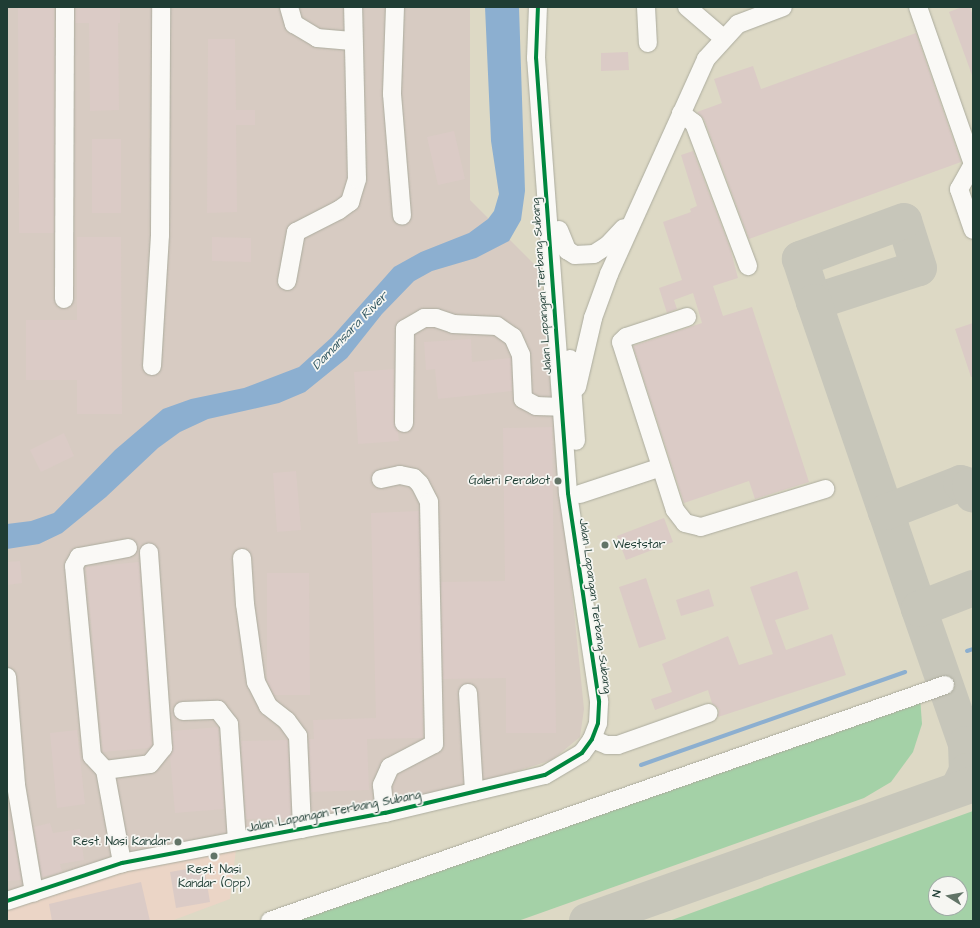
<!DOCTYPE html>
<style>
body{margin:0}
#map{position:relative;width:980px;height:928px;overflow:hidden;background:#ddd9c5;font-family:"Architects Daughter",sans-serif}
div>[style]{position:absolute}
[style*='--x']{left:calc(var(--x)*1px);top:calc(var(--y)*1px);width:calc(var(--w)*1px);rotate:calc(var(--a)*1deg)}
.built>*{inset:0;background:#ebd5c6}
.industrial>*{inset:0;background:#d7cbc2}
.green>*{inset:0;background:#a4d1a7}
.water>*{inset:0;background:#8cafd0}
.stream>*{height:4px;margin:-2px;padding:0 2px;transform-origin:2px;border-radius:2px;background:#8cafd0}
.taxiway>*{height:36px;margin:-18px;padding:0 18px;transform-origin:18px;border-radius:18px;background:#c7c6ba}
.building>*{inset:0;background:#dbcbc6}
.roads{filter:drop-shadow(0 0 1px #acac9e) drop-shadow(0 0 1px #acac9e)}
.minor>*{height:18px;margin:-9px;padding:0 9px;transform-origin:9px;border-radius:9px;background:#faf9f6}
.cycleway>*{height:4px;margin:-2px;padding:0 2px;transform-origin:2px;border-radius:2px;background:#00873e}
.dots>*{width:11px;height:11px;translate:-50% -50%;box-sizing:border-box;border:2px solid #f6f6f2;border-radius:50%}
span{translate:-50% -50%;white-space:nowrap;text-align:center;line-height:1.15;-webkit-text-stroke:3.5px #f6f6f2;paint-order:stroke}
.street-label{font-size:12px;color:#1f3d34}
.poi-label{font-size:12px;color:#1f3d34}
.right{translate:-100% -50%;text-align:right}
.left{translate:0 -50%;text-align:left}
.water-label{font-size:13px;color:#355a64;font-style:italic}
.frame{position:absolute;inset:0;border:8px solid #1f3d34;pointer-events:none}
.north{position:absolute;left:928px;top:876px;width:40px;height:40px;box-sizing:border-box;background:#f6f6f2;border:1px solid #a0aca6;border-radius:50%;rotate:281deg;font-size:11px;font-weight:700;line-height:16px;text-align:center;color:#1f3d34}
.north::after{content:'';display:block;margin:auto;width:14px;height:18px;background:#627467;clip-path:polygon(50% 0,100% 100%,50% 72%,0 100%)}
</style>
<div id="map">
<div class="built">
<div style="clip-path:polygon(237px 841px,230px 899px,171px 921px,7px 921px,7px 901px)"></div>
</div>
<div class="industrial">
<div style="clip-path:polygon(7px 7px,470px 7px,470px 200px,539px 269px,584px 709px,580px 737px,552px 760px,385px 813px,122px 863px,7px 903px)"></div>
</div>
<div class="green">
<div style="clip-path:polygon(920px 697px,922px 724px,913px 752px,891px 782px,864px 798px,518px 921px,284px 921px)"></div>
<div style="clip-path:polygon(evenodd,973px 811px,973px 921px,669px 921px,973px 811px,936px 884px,960px 884px,960px 908px,936px 908px,936px 884px)"></div>
</div>
<div class="water">
<div style="clip-path:polygon(485px 7px,519px 7px,525px 191px,521px 220px,509px 241px,476px 258px,432px 271px,414px 281px,382px 314px,347px 358px,305px 392px,279px 403px,208px 419px,180px 432px,158px 448px,106px 497px,62px 533px,39px 544px,7px 549px,7px 524px,31px 521px,54px 513px,115px 450px,163px 409px,191px 399px,244px 388px,299px 367px,332px 337px,394px 267px,421px 252px,469px 233px,488px 219px,494px 211px,499px 194px,491px 141px)"></div>
</div>
<div class="stream">
<div style="--x:967;--y:651;--w:6;--a:-18"></div>
<div style="--x:641;--y:765;--w:280;--a:-19.4"></div>
</div>
<div class="taxiway">
<div style="--x:814;--y:302;--w:110;--a:-17.9"></div>
<div style="--x:919;--y:268;--w:49;--a:-107.7"></div>
<div style="--x:904;--y:221;--w:111;--a:159.9"></div>
<div style="--x:800;--y:259;--w:45;--a:72"></div>
<div style="--x:814;--y:302;--w:222;--a:71.1"></div>
<div style="--x:886;--y:512;--w:102;--a:71.2"></div>
<div style="--x:919;--y:609;--w:143;--a:70.8"></div>
<div style="--x:966;--y:744;--w:27;--a:88"></div>
<div style="--x:967;--y:771;--w:20;--a:117"></div>
<div style="--x:886;--y:512;--w:80;--a:-21.1"></div>
<div style="--x:961;--y:483;--w:9;--a:18"></div>
<div style="--x:970;--y:486;--w:9;--a:72"></div>
<div style="--x:919;--y:609;--w:58;--a:-21.3"></div>
<div style="--x:587;--y:921;--w:410;--a:-19.5"></div>
</div>
<div class="building">
<div style="clip-path:polygon(18px 7px,54px 7px,54px 233px,19px 233px)"></div>
<div style="clip-path:polygon(76px 7px,120px 7px,120px 23px,118px 23px,119px 110px,90px 111px,89px 23px,75px 23px)"></div>
<div style="clip-path:polygon(962px 7px,970px 7px,973px 16px,972px 75px,949px 12px)"></div>
<div style="clip-path:polygon(916px 33px,961px 162px,749px 239px,704px 119px,697px 112px,722px 103px,714px 79px,753px 66px,761px 89px)"></div>
<div style="clip-path:polygon(208px 39px,235px 39px,236px 110px,255px 110px,255px 125px,236px 125px,237px 212px,207px 213px)"></div>
<div style="clip-path:polygon(628px 52px,629px 70px,601px 71px,601px 53px)"></div>
<div style="clip-path:polygon(454px 131px,465px 179px,438px 185px,427px 137px)"></div>
<div style="clip-path:polygon(92px 139px,121px 139px,121px 213px,92px 213px)"></div>
<div style="clip-path:polygon(693px 151px,730px 248px,738px 278px,713px 286px,723px 316px,752px 307px,809px 482px,755px 499px,749px 481px,684px 503px,633px 346px,702px 323px,693px 293px,674px 300px,677px 309px,667px 313px,659px 288px,682px 280px,663px 222px,691px 212px,690px 209px,697px 206px,681px 155px)"></div>
<div style="clip-path:polygon(77px 237px,121px 237px,122px 414px,77px 414px,77px 380px,26px 380px,26px 320px,77px 320px)"></div>
<div style="clip-path:polygon(212px 237px,251px 238px,251px 262px,212px 261px)"></div>
<div style="clip-path:polygon(973px 323px,973px 377px,971px 377px,955px 329px)"></div>
<div style="clip-path:polygon(471px 339px,472px 362px,511px 358px,512px 391px,438px 399px,435px 369px,426px 370px,424px 342px)"></div>
<div style="clip-path:polygon(394px 369px,394px 423px,398px 432px,399px 441px,358px 444px,354px 372px)"></div>
<div style="clip-path:polygon(552px 427px,556px 733px,506px 733px,506px 678px,443px 679px,441px 582px,505px 581px,503px 428px)"></div>
<div style="clip-path:polygon(64px 433px,74px 456px,41px 472px,30px 450px)"></div>
<div style="clip-path:polygon(296px 471px,301px 530px,277px 532px,273px 473px)"></div>
<div style="clip-path:polygon(419px 511px,423px 738px,367px 739px,369px 790px,311px 792px,309px 739px,314px 739px,313px 720px,376px 718px,371px 513px)"></div>
<div style="clip-path:polygon(664px 518px,673px 542px,626px 560px,617px 536px)"></div>
<div style="clip-path:polygon(20px 561px,22px 583px,7px 585px,7px 562px)"></div>
<div style="clip-path:polygon(139px 562px,152px 745px,149px 748px,103px 752px,86px 567px)"></div>
<div style="clip-path:polygon(797px 571px,809px 609px,775px 620px,786px 650px,832px 634px,846px 675px,718px 717px,719px 709px,712px 703px,708px 690px,655px 710px,651px 699px,672px 692px,662px 664px,728px 636px,739px 665px,773px 654px,750px 587px)"></div>
<div style="clip-path:polygon(267px 573px,309px 573px,310px 695px,274px 695px,267px 681px)"></div>
<div style="clip-path:polygon(646px 578px,666px 639px,639px 648px,619px 587px)"></div>
<div style="clip-path:polygon(709px 589px,714px 606px,681px 616px,676px 600px)"></div>
<div style="clip-path:polygon(218px 727px,224px 809px,175px 813px,170px 756px,173px 747px,172px 731px)"></div>
<div style="clip-path:polygon(77px 730px,85px 804px,57px 808px,50px 733px)"></div>
<div style="clip-path:polygon(288px 740px,291px 818px,246px 819px,241px 741px)"></div>
<div style="clip-path:polygon(50px 823px,53px 833px,80px 829px,84px 860px,60px 864px,62px 872px,42px 877px,34px 827px)"></div>
<div style="clip-path:polygon(7px 831px,13px 831px,21px 880px,7px 881px)"></div>
<div style="clip-path:polygon(204px 866px,210px 902px,176px 908px,170px 872px)"></div>
<div style="clip-path:polygon(141px 882px,150px 921px,52px 921px,49px 904px)"></div>
</div>
<div class="roads">
<div class="minor">
<div style="--x:289;--y:7;--w:18;--a:74"></div>
<div style="--x:294;--y:24;--w:27;--a:31"></div>
<div style="--x:317;--y:38;--w:35;--a:5"></div>
<div style="--x:395;--y:7;--w:87;--a:92"></div>
<div style="--x:392;--y:94;--w:122;--a:85.3"></div>
<div style="--x:646;--y:7;--w:36;--a:87"></div>
<div style="--x:687;--y:7;--w:48;--a:40.7"></div>
<div style="--x:918;--y:7;--w:166;--a:70.7"></div>
<div style="--x:681;--y:113;--w:16;--a:38"></div>
<div style="--x:694;--y:123;--w:153;--a:69.3"></div>
<div style="--x:973;--y:164;--w:29;--a:119"></div>
<div style="--x:959;--y:189;--w:43;--a:71.1"></div>
<div style="--x:559;--y:230;--w:22;--a:68"></div>
<div style="--x:567;--y:250;--w:9;--a:32"></div>
<div style="--x:575;--y:255;--w:19;--a:-3"></div>
<div style="--x:594;--y:254;--w:17;--a:-33"></div>
<div style="--x:608;--y:245;--w:23;--a:-47"></div>
<div style="--x:287;--y:281;--w:50;--a:-79.6"></div>
<div style="--x:296;--y:232;--w:48;--a:-27.1"></div>
<div style="--x:339;--y:210;--w:14;--a:-36"></div>
<div style="--x:350;--y:202;--w:24;--a:-73"></div>
<div style="--x:357;--y:179;--w:172;--a:-91.3"></div>
<div style="--x:64;--y:299;--w:292;--a:-89.8"></div>
<div style="--x:687;--y:317;--w:64;--a:161.8"></div>
<div style="--x:626;--y:337;--w:7;--a:135"></div>
<div style="--x:621;--y:342;--w:176;--a:72.2"></div>
<div style="--x:675;--y:510;--w:16;--a:52"></div>
<div style="--x:685;--y:523;--w:16;--a:14"></div>
<div style="--x:701;--y:527;--w:130;--a:-17"></div>
<div style="--x:570;--y:359;--w:82;--a:85.8"></div>
<div style="--x:152;--y:366;--w:131;--a:-86.5"></div>
<div style="--x:160;--y:235;--w:228;--a:-89.7"></div>
<div style="--x:577;--y:387;--w:71;--a:-76.9"></div>
<div style="--x:593;--y:318;--w:47;--a:-70"></div>
<div style="--x:609;--y:274;--w:236;--a:-65.7"></div>
<div style="--x:706;--y:59;--w:47;--a:-47.6"></div>
<div style="--x:738;--y:24;--w:48;--a:-20.7"></div>
<div style="--x:404;--y:423;--w:94;--a:-89.4"></div>
<div style="--x:405;--y:329;--w:22;--a:-30"></div>
<div style="--x:424;--y:318;--w:12;--a:0"></div>
<div style="--x:436;--y:318;--w:18;--a:19"></div>
<div style="--x:453;--y:324;--w:44;--a:2.6"></div>
<div style="--x:497;--y:326;--w:19;--a:35"></div>
<div style="--x:513;--y:337;--w:20;--a:66"></div>
<div style="--x:521;--y:355;--w:44;--a:87.4"></div>
<div style="--x:523;--y:399;--w:15;--a:28"></div>
<div style="--x:536;--y:406;--w:25;--a:2"></div>
<div style="--x:381;--y:479;--w:19;--a:-12"></div>
<div style="--x:400;--y:475;--w:14;--a:12"></div>
<div style="--x:414;--y:478;--w:8;--a:45"></div>
<div style="--x:420;--y:484;--w:20;--a:63"></div>
<div style="--x:429;--y:502;--w:242;--a:88.8"></div>
<div style="--x:434;--y:744;--w:50;--a:152.4"></div>
<div style="--x:390;--y:767;--w:20;--a:114"></div>
<div style="--x:382;--y:785;--w:28;--a:84"></div>
<div style="--x:580;--y:494;--w:85;--a:-18.4"></div>
<div style="--x:128;--y:548;--w:50;--a:169.6"></div>
<div style="--x:79;--y:557;--w:10;--a:119"></div>
<div style="--x:74;--y:566;--w:191;--a:84.6"></div>
<div style="--x:92;--y:756;--w:19;--a:47"></div>
<div style="--x:105;--y:770;--w:45;--a:-7.6"></div>
<div style="--x:150;--y:764;--w:21;--a:-51"></div>
<div style="--x:163;--y:748;--w:196;--a:-94.1"></div>
<div style="--x:242;--y:558;--w:46;--a:86.3"></div>
<div style="--x:245;--y:604;--w:79;--a:82"></div>
<div style="--x:256;--y:682;--w:27;--a:63"></div>
<div style="--x:268;--y:706;--w:24;--a:38"></div>
<div style="--x:287;--y:721;--w:19;--a:54"></div>
<div style="--x:298;--y:736;--w:93;--a:87.5"></div>
<div style="--x:7;--y:677;--w:108;--a:85.2"></div>
<div style="--x:16;--y:785;--w:109;--a:80.5"></div>
<div style="--x:468;--y:693;--w:99;--a:86.5"></div>
<div style="--x:183;--y:711;--w:35;--a:-2"></div>
<div style="--x:218;--y:710;--w:18;--a:52"></div>
<div style="--x:229;--y:724;--w:117;--a:86.1"></div>
<div style="--x:592;--y:739;--w:16;--a:22"></div>
<div style="--x:607;--y:745;--w:11;--a:0"></div>
<div style="--x:618;--y:745;--w:96;--a:-19.4"></div>
<div style="--x:105;--y:770;--w:95;--a:79.6"></div>
<div style="--x:7;--y:901;--w:121;--a:-18.3"></div>
<div style="--x:122;--y:863;--w:268;--a:-10.8"></div>
<div style="--x:385;--y:813;--w:164;--a:-13.4"></div>
<div style="--x:545;--y:775;--w:43;--a:-30.7"></div>
<div style="--x:582;--y:753;--w:17;--a:-54"></div>
<div style="--x:592;--y:739;--w:17;--a:-69"></div>
<div style="--x:598;--y:723;--w:22;--a:-87"></div>
<div style="--x:599;--y:701;--w:210;--a:-98.5"></div>
<div style="--x:568;--y:493;--w:436;--a:-94.2"></div>
<div style="--x:536;--y:58;--w:51;--a:-87.8"></div>
<div style="--x:270;--y:921;--w:715;--a:-19.27"></div>
</div>
</div>
<div class="cycleway">
<div style="--x:7;--y:901;--w:121;--a:-18.3"></div>
<div style="--x:122;--y:863;--w:268;--a:-10.8"></div>
<div style="--x:385;--y:813;--w:164;--a:-13.4"></div>
<div style="--x:545;--y:775;--w:43;--a:-30.7"></div>
<div style="--x:582;--y:753;--w:17;--a:-54"></div>
<div style="--x:592;--y:739;--w:17;--a:-69"></div>
<div style="--x:598;--y:723;--w:22;--a:-87"></div>
<div style="--x:599;--y:701;--w:210;--a:-98.5"></div>
<div style="--x:568;--y:493;--w:436;--a:-94.2"></div>
<div style="--x:536;--y:58;--w:51;--a:-87.8"></div>
</div>
<div class="dots">
<div style="left:558px;top:481px;background:#627467"></div>
<div style="left:605px;top:545px;background:#627467"></div>
<div style="left:178px;top:842px;background:#627467"></div>
<div style="left:214px;top:856px;background:#627467"></div>
</div>
<div class="street-label">
<span style="left:542px;top:286px;rotate:-94deg">Jalan Lapangan Terbang Subang</span>
<span style="left:595px;top:606px;rotate:82deg">Jalan Lapangan Terbang Subang</span>
<span style="left:334px;top:812px;rotate:-11deg">Jalan Lapangan Terbang Subang</span>
</div>
<div class="poi-label">
<span class="right" style="left:550px;top:481px">Galeri Perabot</span>
<span class="left" style="left:613px;top:545px">Weststar</span>
<span class="right" style="left:170px;top:842px">Rest. Nasi Kandar</span>
<span style="left:214px;top:877px">Rest. Nasi<br>Kandar (Opp)</span>
</div>
<div class="water-label">
<span style="left:350px;top:331px;rotate:-46deg">Damansara River</span>
</div>
<div class="frame"></div>
<div class="north">N</div>
</div>
